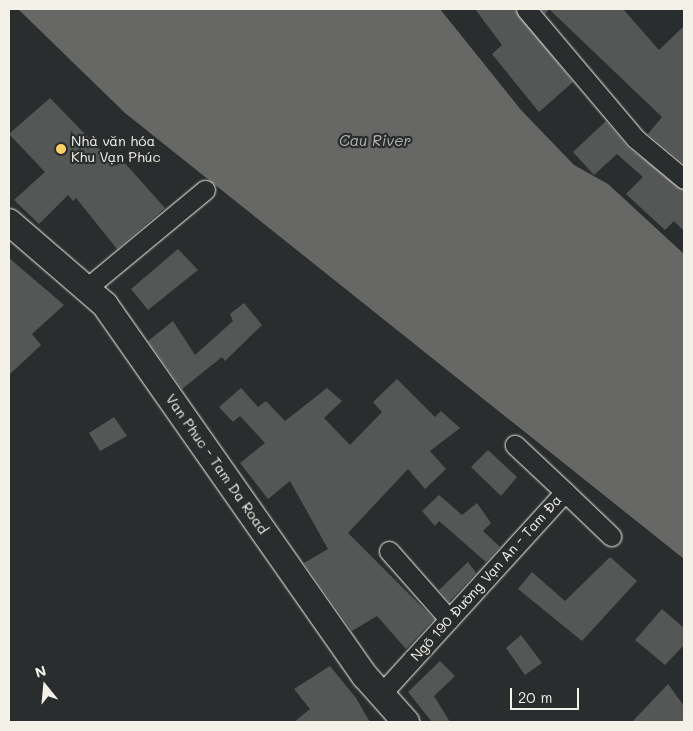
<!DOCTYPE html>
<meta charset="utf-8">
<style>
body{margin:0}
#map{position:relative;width:693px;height:731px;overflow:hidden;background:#2a2d2e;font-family:Mali,sans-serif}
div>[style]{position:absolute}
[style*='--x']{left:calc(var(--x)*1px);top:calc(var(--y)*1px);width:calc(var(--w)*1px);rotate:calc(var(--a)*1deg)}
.water>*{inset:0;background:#676866}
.building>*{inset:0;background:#555756}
.roads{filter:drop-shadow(0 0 1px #f4f1e8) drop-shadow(0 0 1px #f4f1e8)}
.street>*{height:19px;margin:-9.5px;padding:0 9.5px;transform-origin:9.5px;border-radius:9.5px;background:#2a2d2e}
.secondary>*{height:26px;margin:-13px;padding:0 13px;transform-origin:13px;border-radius:13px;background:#2a2d2e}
.dots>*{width:14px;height:14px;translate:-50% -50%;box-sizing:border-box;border:2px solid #2a2d2e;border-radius:50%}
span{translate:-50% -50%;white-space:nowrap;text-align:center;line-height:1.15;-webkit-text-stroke:4.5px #2a2d2e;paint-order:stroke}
.poi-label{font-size:14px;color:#f4f1e8}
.left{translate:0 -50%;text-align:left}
.street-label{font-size:14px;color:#f4f1e8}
.water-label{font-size:15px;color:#b5b3ae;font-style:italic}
.frame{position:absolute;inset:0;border:10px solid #f4f1e8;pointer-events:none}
.north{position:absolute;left:20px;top:661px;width:50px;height:50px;-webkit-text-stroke:4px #2a2d2e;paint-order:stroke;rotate:343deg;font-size:14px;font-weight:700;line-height:20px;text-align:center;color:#f4f1e8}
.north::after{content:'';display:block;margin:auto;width:18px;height:22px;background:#f4f1e8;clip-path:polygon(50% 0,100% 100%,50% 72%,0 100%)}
.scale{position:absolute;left:510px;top:688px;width:69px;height:22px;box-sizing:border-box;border:2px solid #f4f1e8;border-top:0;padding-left:6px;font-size:15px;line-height:18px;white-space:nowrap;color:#f4f1e8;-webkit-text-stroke:4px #2a2d2e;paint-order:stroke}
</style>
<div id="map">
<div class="water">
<div style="clip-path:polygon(18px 9px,440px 9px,521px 110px,574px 165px,608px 184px,684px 254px,684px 559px,125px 113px)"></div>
</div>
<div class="building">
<div style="clip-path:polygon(475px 9px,515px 9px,573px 82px,539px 112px,492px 54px,502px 45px)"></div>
<div style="clip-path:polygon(541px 9px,623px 9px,659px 50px,684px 26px,684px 164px,648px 134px,662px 117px,549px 9px,545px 14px)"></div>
<div style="clip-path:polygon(50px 98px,116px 166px,122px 160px,165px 208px,117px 249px,76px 198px,73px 201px,68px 195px,39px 224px,14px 200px,45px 172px,9px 134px)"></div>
<div style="clip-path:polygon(606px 121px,629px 148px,684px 190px,684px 231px,674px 221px,665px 230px,626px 194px,643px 177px,617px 154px,594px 175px,573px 152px)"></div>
<div style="clip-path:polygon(178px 249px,198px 270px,148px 310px,131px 289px)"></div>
<div style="clip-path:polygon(9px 258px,64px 305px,32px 334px,41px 345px,9px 375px)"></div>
<div style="clip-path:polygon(244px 303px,262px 325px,225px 361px,222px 357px,182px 389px,148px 341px,173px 321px,195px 355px,233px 321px,230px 314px)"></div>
<div style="clip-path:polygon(397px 379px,435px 417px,441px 411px,460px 428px,430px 451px,446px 469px,425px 489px,408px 469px,348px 533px,434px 619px,406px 649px,377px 616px,352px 631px,304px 563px,328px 549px,290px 481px,268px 499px,240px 463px,265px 443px,240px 416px,233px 422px,219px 407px,241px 388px,258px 407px,266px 401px,285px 421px,327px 388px,342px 401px,324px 418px,350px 445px,382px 412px,373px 402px)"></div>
<div style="clip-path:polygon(114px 417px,127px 436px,100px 451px,89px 433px)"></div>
<div style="clip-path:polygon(488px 450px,517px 477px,501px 496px,471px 467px)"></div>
<div style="clip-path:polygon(439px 495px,462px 515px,477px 503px,491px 523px,483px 531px,500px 547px,486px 562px,439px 521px,435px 526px,422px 511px)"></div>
<div style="clip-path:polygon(610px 557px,637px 581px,582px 641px,518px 589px,532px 572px,565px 601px)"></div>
<div style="clip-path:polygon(468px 562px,476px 573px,449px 602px,439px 590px)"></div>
<div style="clip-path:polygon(662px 609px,684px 628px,684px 645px,665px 665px,635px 640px)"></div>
<div style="clip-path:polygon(521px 635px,542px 663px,525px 675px,506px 648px)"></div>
<div style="clip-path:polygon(440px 661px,455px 676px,434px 696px,450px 722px,432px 722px,408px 692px)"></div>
<div style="clip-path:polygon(330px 666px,356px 698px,370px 722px,294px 722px,310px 709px,294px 689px)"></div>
<div style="clip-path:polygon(668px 684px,684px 706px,684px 722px,632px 722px)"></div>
</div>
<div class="roads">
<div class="street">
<div style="--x:526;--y:9;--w:170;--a:49.8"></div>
<div style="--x:636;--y:139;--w:62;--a:39.8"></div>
<div style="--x:88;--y:287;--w:152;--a:-39.7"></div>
<div style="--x:565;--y:492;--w:64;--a:43.7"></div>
<div style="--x:389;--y:551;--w:91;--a:48.6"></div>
<div style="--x:381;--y:694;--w:273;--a:-47.7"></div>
<div style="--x:565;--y:492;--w:69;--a:-136.8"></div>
</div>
<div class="secondary">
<div style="--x:9;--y:222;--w:127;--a:40.8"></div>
<div style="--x:105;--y:305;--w:453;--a:55"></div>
<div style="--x:365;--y:676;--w:62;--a:48.3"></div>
</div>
</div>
<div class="dots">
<div style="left:61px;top:149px;background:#ffd166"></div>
</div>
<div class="poi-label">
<span class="left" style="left:71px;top:149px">Nhà văn hóa<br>Khu Vạn Phúc</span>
</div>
<div class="street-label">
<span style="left:217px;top:464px;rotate:55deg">Van Phuc - Tam Da Road</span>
<span style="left:486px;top:578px;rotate:-48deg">Ngõ 190 Đường Vạn An - Tam Đa</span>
</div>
<div class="water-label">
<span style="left:375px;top:141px">Cau River</span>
</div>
<div class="frame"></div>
<div class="north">N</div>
<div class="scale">20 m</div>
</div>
